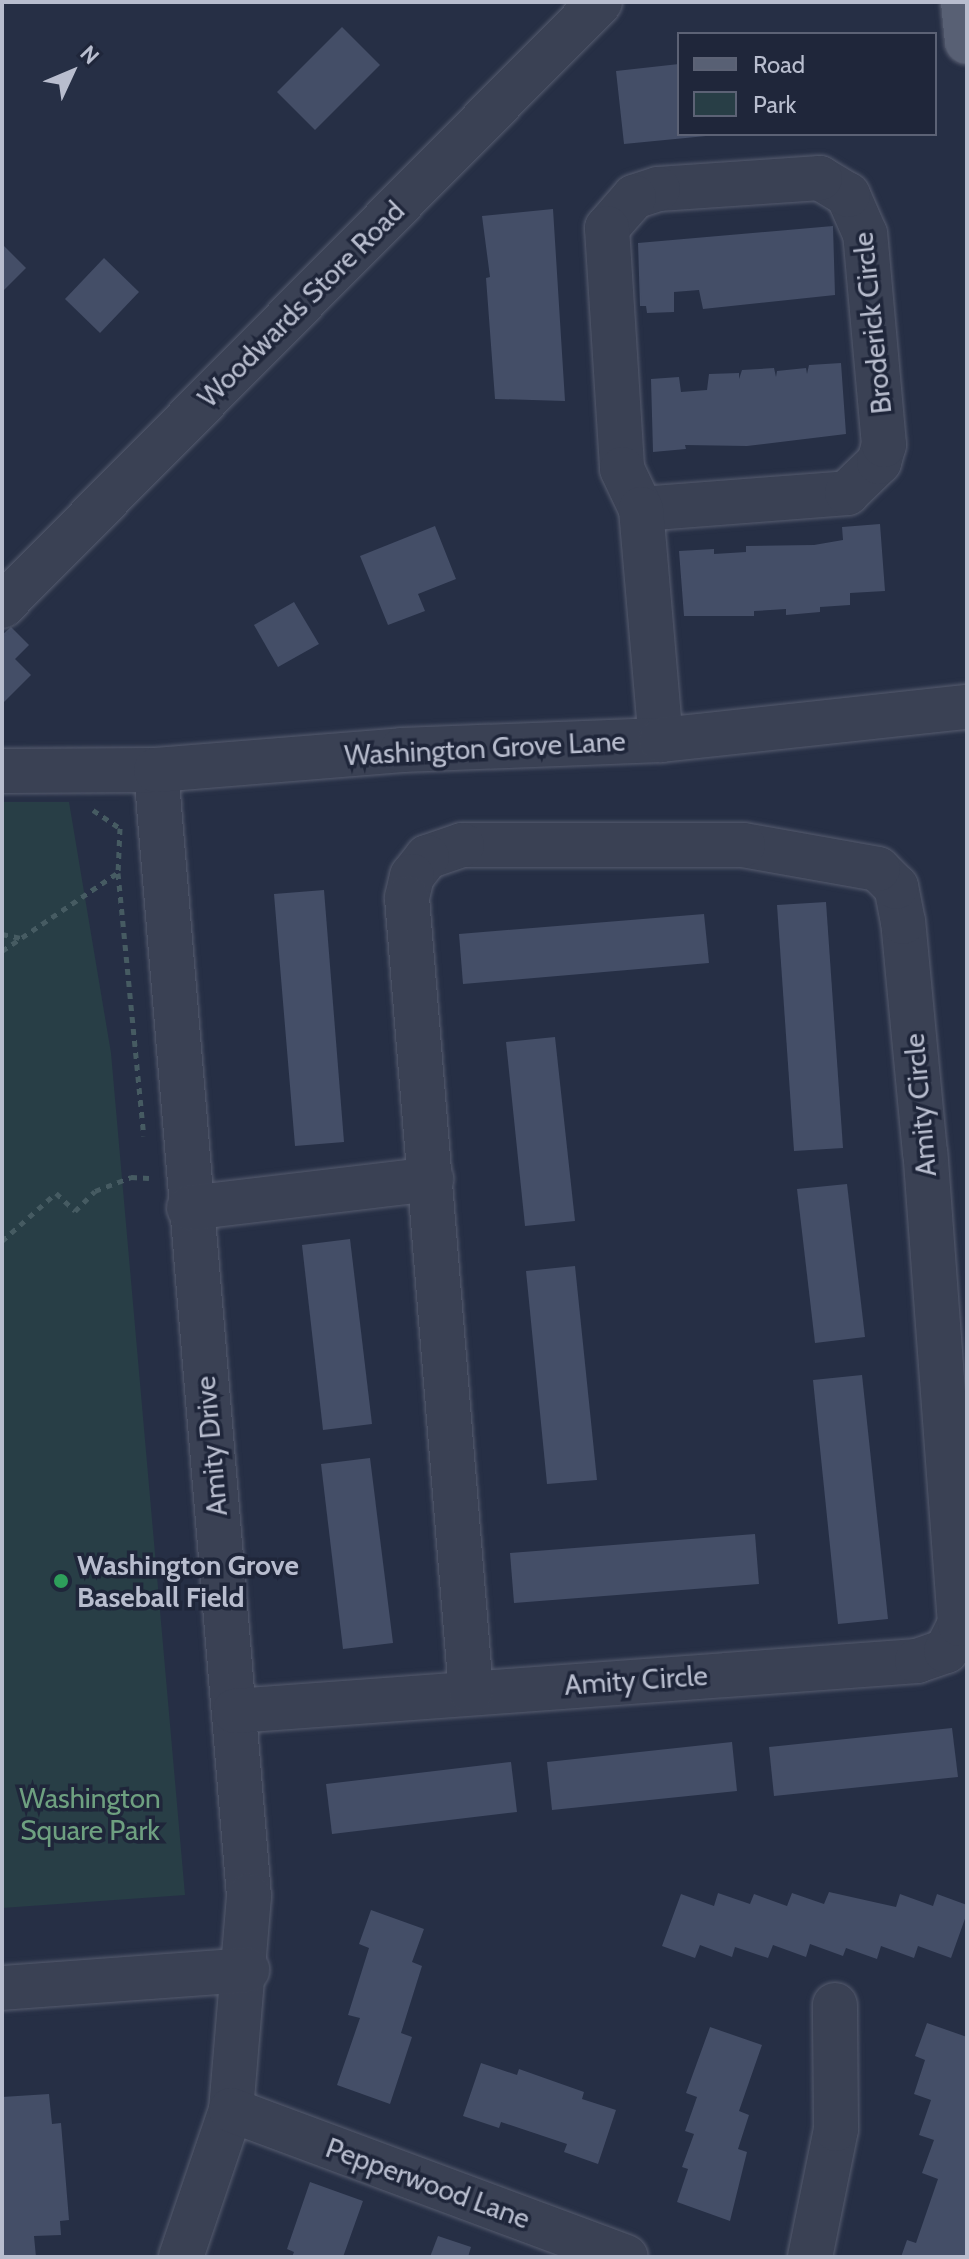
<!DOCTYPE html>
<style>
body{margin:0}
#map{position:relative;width:969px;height:2259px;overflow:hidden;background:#262f45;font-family:Cabin,sans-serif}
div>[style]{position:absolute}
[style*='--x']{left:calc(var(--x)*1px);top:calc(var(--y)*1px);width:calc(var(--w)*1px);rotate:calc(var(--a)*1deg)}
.green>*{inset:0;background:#283e46}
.building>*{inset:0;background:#444e67}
.path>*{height:5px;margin-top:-2.5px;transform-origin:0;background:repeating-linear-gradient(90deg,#465b62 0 6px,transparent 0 12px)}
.roads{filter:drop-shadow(0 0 2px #565c6f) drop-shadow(0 0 2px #565c6f)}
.minor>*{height:44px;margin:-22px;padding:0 22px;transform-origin:22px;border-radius:22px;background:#3a4154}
.major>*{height:44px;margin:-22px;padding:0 22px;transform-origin:22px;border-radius:22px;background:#586074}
.dots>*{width:22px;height:22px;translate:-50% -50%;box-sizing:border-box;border:4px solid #1f263a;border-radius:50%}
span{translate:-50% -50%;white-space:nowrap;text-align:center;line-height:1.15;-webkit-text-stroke:7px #1f263a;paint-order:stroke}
.street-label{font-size:28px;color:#b8bdce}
.poi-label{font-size:28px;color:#b8bdce;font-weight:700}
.left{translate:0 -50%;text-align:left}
.park-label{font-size:28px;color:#6ea080}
.frame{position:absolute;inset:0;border:4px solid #b8bdce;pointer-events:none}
.legend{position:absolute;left:677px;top:32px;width:260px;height:104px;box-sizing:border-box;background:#1f263a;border:2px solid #5c6275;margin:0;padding:10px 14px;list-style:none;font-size:24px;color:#b8bdce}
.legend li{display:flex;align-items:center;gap:16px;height:40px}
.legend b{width:40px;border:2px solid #5c6275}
.north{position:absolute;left:32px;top:32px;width:80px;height:80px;-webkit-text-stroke:6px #1f263a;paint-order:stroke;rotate:46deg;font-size:22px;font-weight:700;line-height:32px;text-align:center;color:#b8bdce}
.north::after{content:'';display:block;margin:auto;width:28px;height:36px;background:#b8bdce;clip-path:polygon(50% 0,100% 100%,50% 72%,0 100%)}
</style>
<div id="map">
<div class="green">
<div style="clip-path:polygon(2px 802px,69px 802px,111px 1053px,185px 1895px,2px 1908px)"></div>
</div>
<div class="building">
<div style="clip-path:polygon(342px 27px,380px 65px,315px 130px,277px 92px)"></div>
<div style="clip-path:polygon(679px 64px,679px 134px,706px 136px,624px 144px,616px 71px)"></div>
<div style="clip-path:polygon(553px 209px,565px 401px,495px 399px,486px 278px,490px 277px,482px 216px)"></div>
<div style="clip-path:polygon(833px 226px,835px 295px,703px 309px,699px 290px,674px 292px,674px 312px,647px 313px,646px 306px,640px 306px,638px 243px)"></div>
<div style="clip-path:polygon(2px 244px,26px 268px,2px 292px)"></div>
<div style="clip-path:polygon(104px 258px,139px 292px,100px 333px,65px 299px)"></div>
<div style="clip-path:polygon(841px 363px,846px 434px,747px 446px,685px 445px,686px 449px,653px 452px,651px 379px,679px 377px,681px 392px,707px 390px,709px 374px,739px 373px,739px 379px,742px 370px,774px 368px,776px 377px,777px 371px,806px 368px,807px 374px,809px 365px)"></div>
<div style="clip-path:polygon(880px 524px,885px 591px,850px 593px,850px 605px,820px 607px,820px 612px,786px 615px,786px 609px,754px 611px,754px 616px,684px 616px,679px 551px,714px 549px,714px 554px,746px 552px,746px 546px,814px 545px,843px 540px,842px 527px)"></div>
<div style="clip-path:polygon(435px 526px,456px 579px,418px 594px,425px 611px,388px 625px,360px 556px)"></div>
<div style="clip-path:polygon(294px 602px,319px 644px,278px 667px,254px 625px)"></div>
<div style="clip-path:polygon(11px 627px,29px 645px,15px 659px,31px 675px,4px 702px,2px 635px)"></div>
<div style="clip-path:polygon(324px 890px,344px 1142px,295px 1146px,274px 894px)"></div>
<div style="clip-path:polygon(826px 902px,843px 1148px,794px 1151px,777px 905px)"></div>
<div style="clip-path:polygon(704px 914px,709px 963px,463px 984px,459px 934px)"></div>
<div style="clip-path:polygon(555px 1037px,575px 1221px,525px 1226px,506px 1042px)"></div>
<div style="clip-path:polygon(847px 1184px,865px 1337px,815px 1343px,797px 1189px)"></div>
<div style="clip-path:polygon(350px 1239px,372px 1424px,323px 1430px,302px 1245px)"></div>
<div style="clip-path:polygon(575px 1266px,597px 1480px,547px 1484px,526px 1271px)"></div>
<div style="clip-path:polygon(862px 1375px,888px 1619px,838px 1624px,813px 1380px)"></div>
<div style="clip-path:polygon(370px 1458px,393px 1643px,343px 1649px,321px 1464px)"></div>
<div style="clip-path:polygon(755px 1534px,759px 1584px,514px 1603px,510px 1553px)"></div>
<div style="clip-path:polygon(952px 1728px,958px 1777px,774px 1796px,769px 1747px)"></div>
<div style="clip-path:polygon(732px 1742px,737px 1791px,552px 1810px,547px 1762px)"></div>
<div style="clip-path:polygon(511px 1762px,517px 1812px,332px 1834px,326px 1784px)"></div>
<div style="clip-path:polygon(829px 1892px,896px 1907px,900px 1894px,933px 1906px,937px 1894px,967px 1905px,967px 1913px,951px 1958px,918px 1946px,914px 1958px,881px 1946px,877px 1959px,846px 1948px,843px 1956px,810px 1944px,806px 1957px,773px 1945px,768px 1958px,735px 1947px,732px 1957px,700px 1945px,695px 1958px,662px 1946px,681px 1894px,714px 1906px,718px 1893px,750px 1904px,754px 1894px,787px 1906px,792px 1893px,824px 1904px)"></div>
<div style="clip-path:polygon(371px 1910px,424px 1929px,412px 1962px,422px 1966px,401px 2033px,412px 2037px,390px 2104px,337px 2085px,360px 2018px,348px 2015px,369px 1948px,359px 1944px)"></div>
<div style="clip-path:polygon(927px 2023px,967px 2037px,967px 2257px,901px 2257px,907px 2240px,916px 2243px,938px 2179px,922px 2173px,934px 2140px,919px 2135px,931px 2100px,914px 2094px,925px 2060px,915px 2056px)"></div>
<div style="clip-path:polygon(710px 2027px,762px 2045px,739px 2111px,749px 2115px,738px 2149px,747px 2152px,730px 2221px,677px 2202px,688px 2169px,682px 2167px,694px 2134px,685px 2131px,697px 2097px,686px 2093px)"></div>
<div style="clip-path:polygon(481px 2063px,517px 2075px,519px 2069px,584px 2092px,582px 2099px,616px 2110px,598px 2164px,564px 2152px,567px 2144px,501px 2122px,499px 2128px,463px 2116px)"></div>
<div style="clip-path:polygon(49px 2094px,52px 2124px,61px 2123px,69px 2220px,60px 2221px,61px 2235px,34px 2236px,36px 2257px,2px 2257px,2px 2097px)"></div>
<div style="clip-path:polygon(310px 2182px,363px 2201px,343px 2257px,292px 2257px,294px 2252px,287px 2249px)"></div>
<div style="clip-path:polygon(438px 2236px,471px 2247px,468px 2257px,430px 2257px)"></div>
</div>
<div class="path">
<div style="--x:93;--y:810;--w:32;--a:34"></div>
<div style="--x:120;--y:828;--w:45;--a:92.5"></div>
<div style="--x:118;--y:873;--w:264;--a:84.4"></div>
<div style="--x:2;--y:934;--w:19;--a:12"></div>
<div style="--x:2;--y:951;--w:139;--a:-34.1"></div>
<div style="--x:2;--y:1241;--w:72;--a:-41.6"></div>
<div style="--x:56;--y:1193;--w:26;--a:43"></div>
<div style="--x:75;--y:1211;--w:28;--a:-45"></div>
<div style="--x:95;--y:1191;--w:39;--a:-21"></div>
<div style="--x:131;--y:1177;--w:18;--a:3"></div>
</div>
<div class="roads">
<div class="minor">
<div style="--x:641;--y:509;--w:207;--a:-4.4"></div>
<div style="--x:847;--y:493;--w:45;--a:-44.1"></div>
<div style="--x:879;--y:462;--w:18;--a:-74"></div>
<div style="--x:884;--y:445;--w:212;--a:-95.1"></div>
<div style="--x:865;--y:234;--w:43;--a:-113.6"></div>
<div style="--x:848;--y:195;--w:33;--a:-149"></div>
<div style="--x:820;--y:178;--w:162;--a:176.1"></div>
<div style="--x:658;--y:189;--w:25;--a:162"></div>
<div style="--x:634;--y:197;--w:41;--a:131.1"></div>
<div style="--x:607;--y:228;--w:241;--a:86.4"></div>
<div style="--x:622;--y:469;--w:44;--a:64.6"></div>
<div style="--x:641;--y:509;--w:232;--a:85.1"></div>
<div style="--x:2;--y:606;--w:850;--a:-45.29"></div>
<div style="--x:156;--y:770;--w:1130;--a:85.28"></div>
<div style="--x:249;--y:1896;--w:215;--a:94.8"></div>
<div style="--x:231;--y:2110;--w:155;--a:108.8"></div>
<div style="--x:2;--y:771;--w:154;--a:-0.4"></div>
<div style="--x:156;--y:770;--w:247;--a:-4.6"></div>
<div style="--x:402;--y:750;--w:259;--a:-2.2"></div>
<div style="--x:661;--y:740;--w:308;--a:-6.2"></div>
<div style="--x:189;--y:1208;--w:244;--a:-6.8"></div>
<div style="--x:235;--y:1711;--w:684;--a:-4.19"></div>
<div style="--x:917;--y:1661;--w:31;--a:-19"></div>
<div style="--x:946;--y:1651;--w:30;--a:-63"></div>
<div style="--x:960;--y:1624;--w:472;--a:-94.2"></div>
<div style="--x:925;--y:1153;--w:232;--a:-95.4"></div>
<div style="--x:903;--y:922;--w:36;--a:-101"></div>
<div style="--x:896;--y:887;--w:25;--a:-135"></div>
<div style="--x:878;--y:869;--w:137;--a:-169.9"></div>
<div style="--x:743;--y:845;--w:281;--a:180"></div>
<div style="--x:462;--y:845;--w:37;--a:161"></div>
<div style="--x:427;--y:857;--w:24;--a:128"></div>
<div style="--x:412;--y:876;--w:23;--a:103"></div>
<div style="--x:407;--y:898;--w:796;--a:85.39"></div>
<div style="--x:2;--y:1988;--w:246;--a:-4.2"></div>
<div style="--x:231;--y:2110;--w:421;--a:20.4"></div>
<div style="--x:810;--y:2257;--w:131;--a:-78.5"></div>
<div style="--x:836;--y:2129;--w:124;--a:-90.5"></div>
</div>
<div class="major">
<div style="--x:963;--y:2;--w:40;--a:84.3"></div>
</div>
</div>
<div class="dots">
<div style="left:61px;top:1581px;background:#2e9e5b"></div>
</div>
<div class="street-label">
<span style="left:301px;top:304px;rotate:-45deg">Woodwards Store Road</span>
<span style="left:872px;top:323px;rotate:-96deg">Broderick Circle</span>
<span style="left:485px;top:748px;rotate:-3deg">Washington Grove Lane</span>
<span style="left:920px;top:1105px;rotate:-95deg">Amity Circle</span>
<span style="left:211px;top:1446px;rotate:-95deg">Amity Drive</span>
<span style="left:636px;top:1680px;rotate:-4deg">Amity Circle</span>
<span style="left:428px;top:2183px;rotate:20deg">Pepperwood Lane</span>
</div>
<div class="poi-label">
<span class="left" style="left:77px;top:1581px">Washington Grove<br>Baseball Field</span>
</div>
<div class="park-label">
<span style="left:90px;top:1814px">Washington<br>Square Park</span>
</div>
<div class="frame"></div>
<ul class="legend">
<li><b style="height:10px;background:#586074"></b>Road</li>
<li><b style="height:22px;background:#283e46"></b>Park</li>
</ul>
<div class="north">N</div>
</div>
